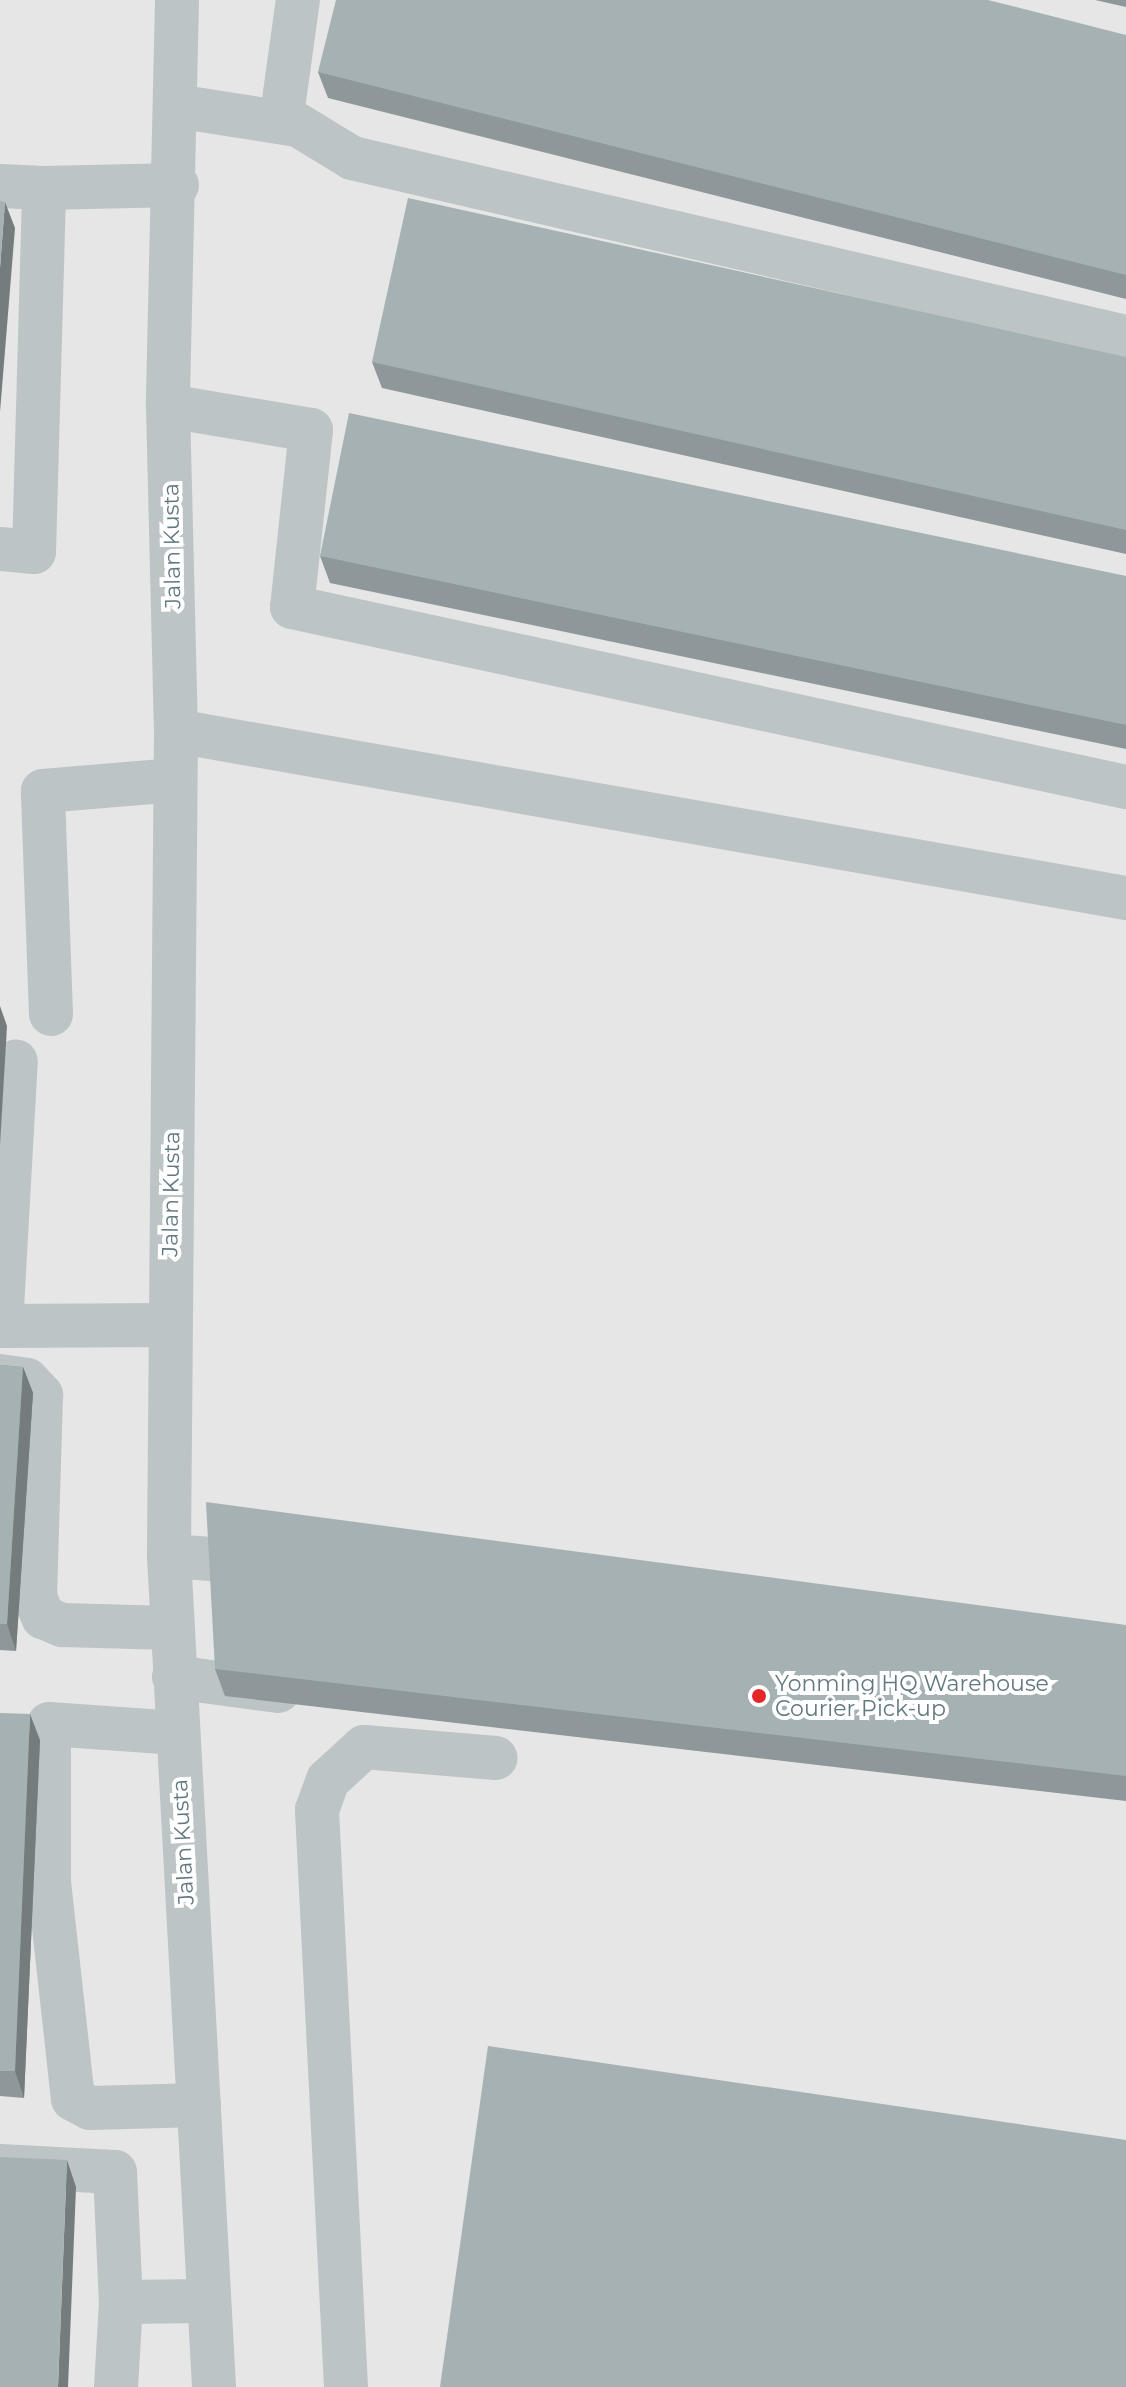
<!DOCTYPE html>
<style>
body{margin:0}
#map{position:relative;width:1126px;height:2387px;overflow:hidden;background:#f7f6f4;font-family:Montserrat,sans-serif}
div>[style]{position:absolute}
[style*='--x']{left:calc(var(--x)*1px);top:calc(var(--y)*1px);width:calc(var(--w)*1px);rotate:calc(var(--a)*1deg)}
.built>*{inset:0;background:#e5e6e5}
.minor>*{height:44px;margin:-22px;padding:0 22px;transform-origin:22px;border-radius:22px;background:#bdc4c6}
.wall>*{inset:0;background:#8e989a}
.shaded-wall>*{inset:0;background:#747c7d}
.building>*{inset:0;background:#a5b1b3}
.dots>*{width:22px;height:22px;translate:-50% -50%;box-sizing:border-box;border:4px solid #fff;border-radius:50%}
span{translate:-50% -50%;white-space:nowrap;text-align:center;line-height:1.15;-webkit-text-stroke:8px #fff;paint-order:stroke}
.street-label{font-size:22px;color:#62797f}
.poi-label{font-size:22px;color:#62797f}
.left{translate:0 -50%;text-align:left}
</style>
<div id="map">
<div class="built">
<div style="clip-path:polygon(0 0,1126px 0,1126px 2387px,0 2387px)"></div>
</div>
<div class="minor">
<div style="--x:177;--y:0;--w:406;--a:91.3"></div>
<div style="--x:168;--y:406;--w:325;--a:88.6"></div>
<div style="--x:176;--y:731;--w:825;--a:90.49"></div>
<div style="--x:169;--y:1556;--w:832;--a:86.9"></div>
<div style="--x:176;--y:106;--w:123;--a:8.9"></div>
<div style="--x:298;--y:125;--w:63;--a:31.4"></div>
<div style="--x:352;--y:158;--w:794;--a:13.02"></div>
<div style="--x:281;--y:122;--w:123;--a:-82.1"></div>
<div style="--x:0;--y:186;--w:44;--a:2.6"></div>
<div style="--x:168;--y:406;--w:145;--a:9.5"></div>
<div style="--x:311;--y:430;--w:178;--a:96.1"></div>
<div style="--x:292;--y:607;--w:853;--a:12.18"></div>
<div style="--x:0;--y:549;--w:34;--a:5"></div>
<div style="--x:34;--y:552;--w:364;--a:-88.4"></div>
<div style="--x:44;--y:188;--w:133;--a:-1.3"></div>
<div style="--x:176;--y:731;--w:965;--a:9.97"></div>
<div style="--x:51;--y:1014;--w:223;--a:-92.1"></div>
<div style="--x:43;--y:791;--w:132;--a:-4.8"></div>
<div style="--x:0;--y:1326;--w:170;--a:-0.3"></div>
<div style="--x:1;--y:1326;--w:265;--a:-86.8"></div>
<div style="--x:0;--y:1376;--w:27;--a:8"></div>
<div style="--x:27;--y:1380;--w:21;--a:47"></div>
<div style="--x:41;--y:1395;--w:202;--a:91.7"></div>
<div style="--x:35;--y:1597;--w:22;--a:68"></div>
<div style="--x:43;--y:1617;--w:21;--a:23"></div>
<div style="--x:62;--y:1625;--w:108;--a:1.6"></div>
<div style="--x:169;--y:1556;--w:101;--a:4"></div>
<div style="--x:174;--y:1677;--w:105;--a:7.7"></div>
<div style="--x:177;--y:1733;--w:128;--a:-176"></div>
<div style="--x:49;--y:1724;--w:158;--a:90"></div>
<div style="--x:49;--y:1882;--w:218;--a:83.7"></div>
<div style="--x:73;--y:2099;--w:19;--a:28"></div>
<div style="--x:90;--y:2108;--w:109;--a:-1.6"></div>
<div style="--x:0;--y:2166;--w:115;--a:3"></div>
<div style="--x:115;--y:2172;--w:130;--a:87.4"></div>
<div style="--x:116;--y:2387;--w:85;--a:-86.6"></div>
<div style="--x:121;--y:2302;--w:88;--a:-0.7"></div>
<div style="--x:346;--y:2387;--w:578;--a:-92.88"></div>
<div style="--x:317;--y:1810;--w:32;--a:-70"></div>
<div style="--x:328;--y:1780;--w:49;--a:-42.5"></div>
<div style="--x:364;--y:1747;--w:132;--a:4.8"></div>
</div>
<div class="wall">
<div style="clip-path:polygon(1095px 0,1126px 0,1126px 7px)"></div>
<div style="clip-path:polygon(1126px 35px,1126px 299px,328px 98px,318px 72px)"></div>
<div style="clip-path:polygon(1126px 357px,1126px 554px,382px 388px,372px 362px)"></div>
<div style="clip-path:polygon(320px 556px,1126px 576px,1126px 749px,330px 583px)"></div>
<div style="clip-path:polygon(0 1365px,23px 1367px,33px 1393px,16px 1651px,0 1650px)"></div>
<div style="clip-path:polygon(1126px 1625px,1126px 1801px,225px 1696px,215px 1669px)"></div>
<div style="clip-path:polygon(0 1713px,40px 1740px,24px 2098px,0 2096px)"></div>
</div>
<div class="shaded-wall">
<div style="clip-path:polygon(5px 202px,15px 228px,0 412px,0 268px)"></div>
<div style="clip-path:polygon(0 1006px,7px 1026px,0 1145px)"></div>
<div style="clip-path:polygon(23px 1367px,33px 1393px,16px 1651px,7px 1624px)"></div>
<div style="clip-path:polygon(30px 1714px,40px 1740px,24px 2098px,15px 2071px)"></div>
<div style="clip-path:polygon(67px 2160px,76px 2187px,68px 2387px,58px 2387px)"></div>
</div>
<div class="building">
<div style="clip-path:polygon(336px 0,988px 0,1126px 35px,1126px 275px,318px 72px)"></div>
<div style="clip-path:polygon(408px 198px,1126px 357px,1126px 530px,372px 362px)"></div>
<div style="clip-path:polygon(0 201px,5px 202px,0 268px)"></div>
<div style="clip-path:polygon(349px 413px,1126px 576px,1126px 725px,320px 556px)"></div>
<div style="clip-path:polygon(0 1365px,23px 1367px,7px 1624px,0 1624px)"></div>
<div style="clip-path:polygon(206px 1502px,1126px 1625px,1126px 1776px,215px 1669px)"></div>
<div style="clip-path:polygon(0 1713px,30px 1714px,15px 2071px,0 2071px)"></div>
<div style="clip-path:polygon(488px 2046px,1126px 2140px,1126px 2387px,440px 2387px)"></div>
<div style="clip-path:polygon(0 2157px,67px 2160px,58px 2387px,0 2387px)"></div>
</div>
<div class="dots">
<div style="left:759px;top:1696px;background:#e42727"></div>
</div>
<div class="street-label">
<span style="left:172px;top:546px;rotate:-91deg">Jalan Kusta</span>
<span style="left:171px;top:1194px;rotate:-89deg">Jalan Kusta</span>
<span style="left:183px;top:1842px;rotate:-93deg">Jalan Kusta</span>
</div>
<div class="poi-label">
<span class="left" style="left:775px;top:1696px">Yonming HQ Warehouse<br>Courier Pick-up</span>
</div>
</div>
